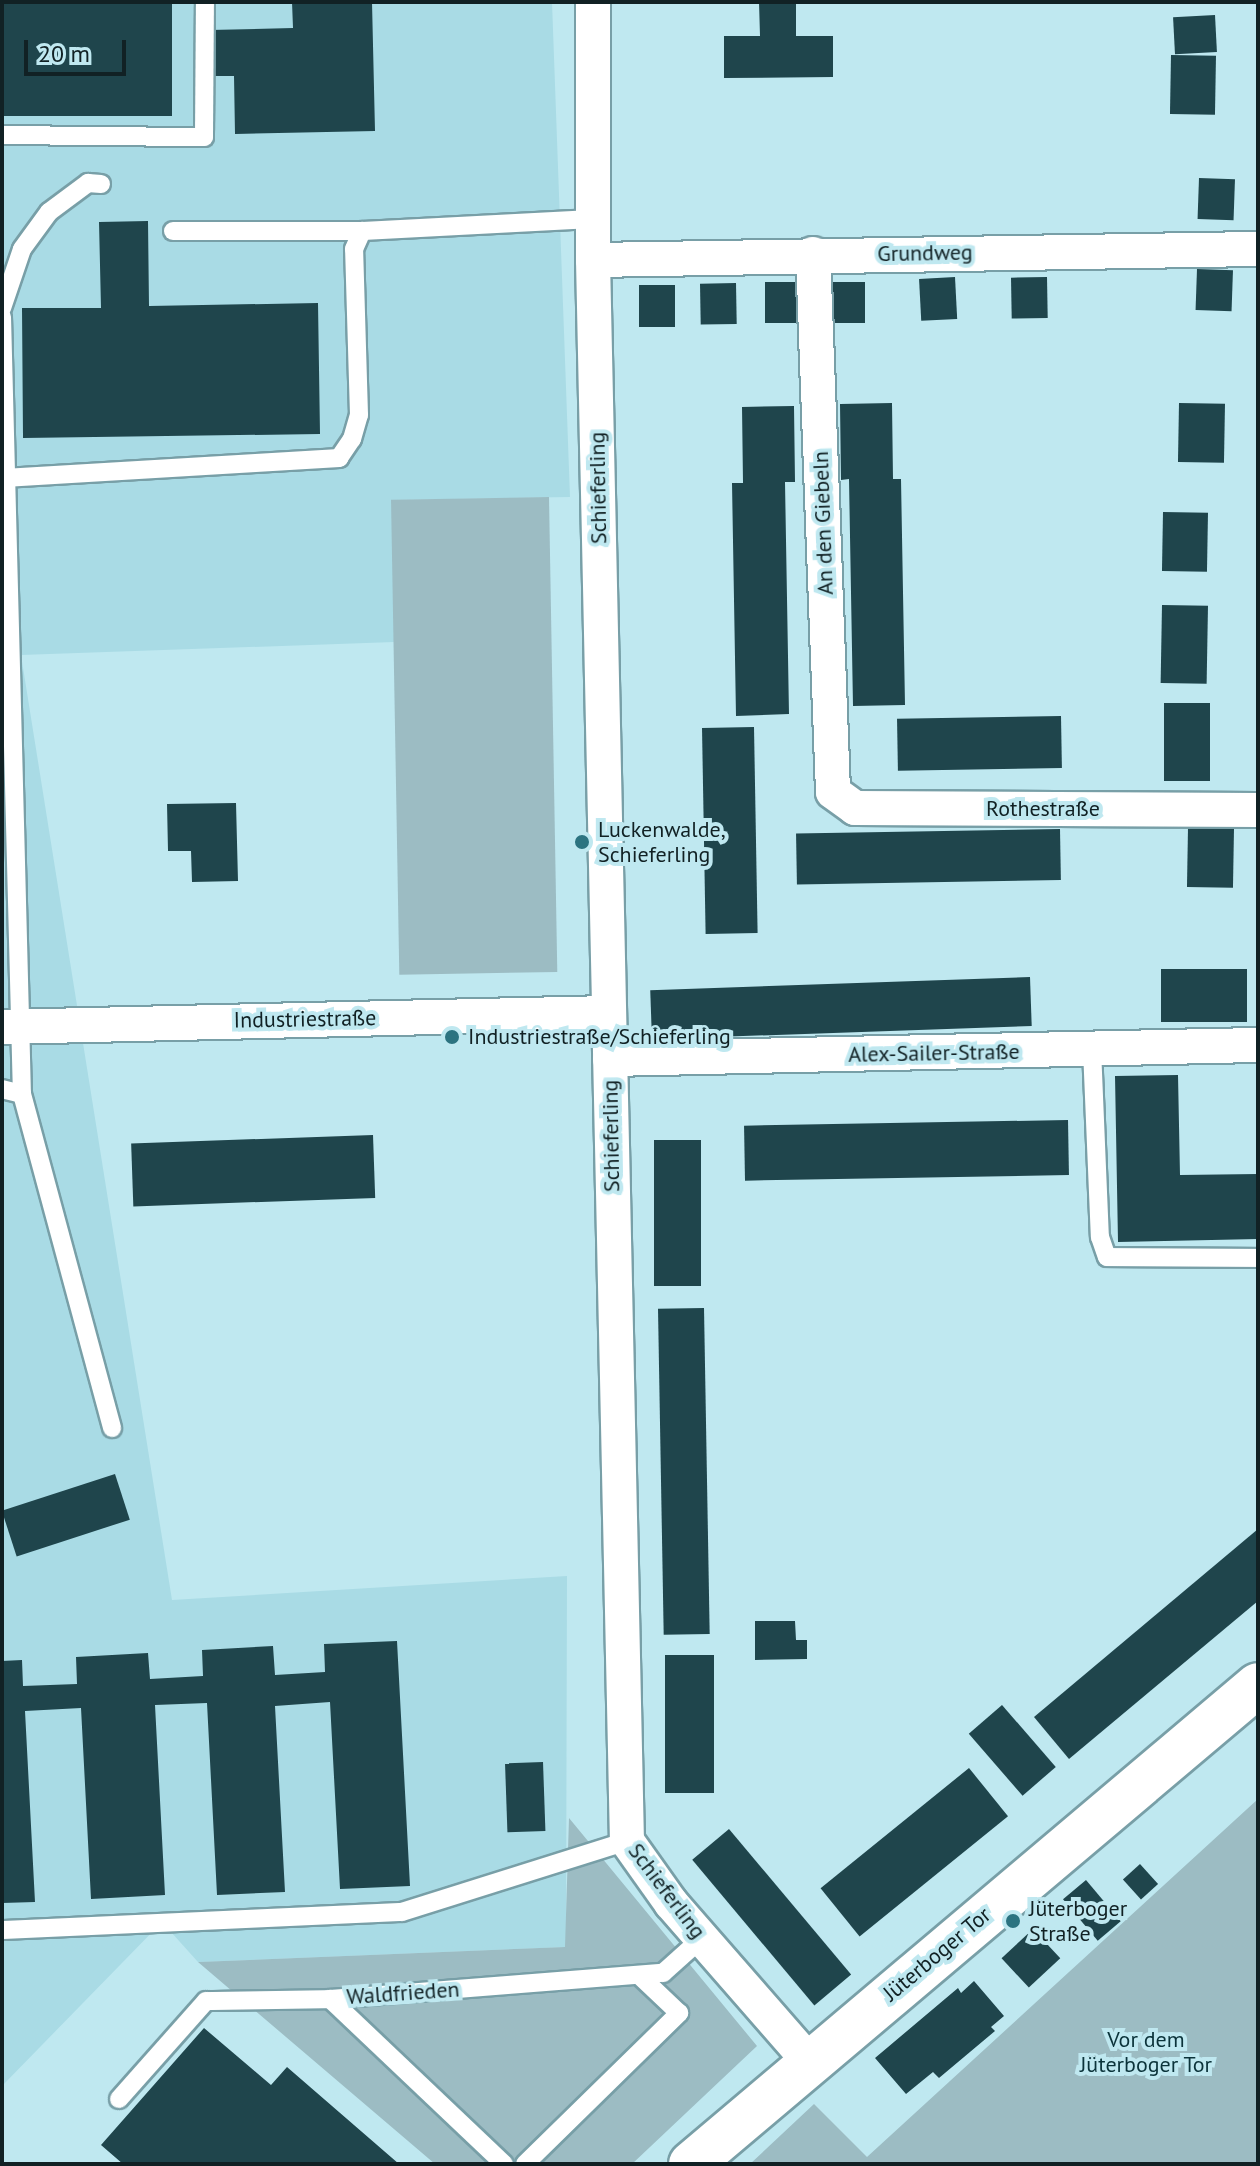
<!DOCTYPE html>
<html>
<head>
<meta charset="utf-8">
<style>
	body { margin:0 }
	#map { position:relative; width:1260px; height:2166px; overflow:hidden; background:#bfe8f0; font-family:"PT Sans",sans-serif }
	div>[style] { position:absolute }
	.built>* { inset:0; background:#a9dbe5 }
	.green>* { inset:0; background:#9cbcc3; transform-origin:0 0 }
	.building>* { inset:0; background:#1f454c; transform-origin:0 0 }
	.roads { filter:drop-shadow(2px 0 #789fa7) drop-shadow(-2px 0 #789fa7) drop-shadow(0 2px #789fa7) drop-shadow(0 -2px #789fa7) }
	.service>* { height:18px; margin:-9px; padding:0 9px; transform-origin:9px; border-radius:9px; background:#fff }
	.minor>* { height:34px; margin:-17px; padding:0 17px; transform-origin:17px; border-radius:17px; background:#fff }
	.secondary>* { height:44px; margin:-22px; padding:0 22px; transform-origin:22px; border-radius:22px; background:#fff }
	.dots>* { width:22px; height:22px; translate:-50% -50%; box-sizing:border-box; border:4px solid #bfe8f0; border-radius:50% }
	span { translate:-50% -50%; white-space:nowrap; text-align:center; line-height:1.15; -webkit-text-stroke:8px #bfe8f0; paint-order:stroke }
	.street-label { font-size:22px; color:#112124 }
	.poi-label { font-size:22px; color:#112124 }
	.left { translate:0 -50%; text-align:left }
	.park-label { font-size:22px; color:#0b333a }
	.frame { position:absolute; inset:0; border:4px solid #112124; pointer-events:none }
	.scale { position:absolute; left:24px; top:40px; width:102px; height:36px; box-sizing:border-box; border:4px solid #112124; border-top:0; padding-left:10px; font-size:24px; line-height:28px; white-space:nowrap; color:#112124; -webkit-text-stroke:6px #bfe8f0; paint-order:stroke }
</style>
</head>
<body>
<div id="map">
	<div class="built">
		<i style="clip-path:polygon(2px 2px,552px 2px,570px 497px,392px 500px,398px 506px,394px 642px,21px 655px,172px 1600px,567px 1576px,566px 1947px,198px 1962px,162px 1922px,2px 2086px)"></i>
	</div>
	<div class="green">
		<i style="left:549px;top:497px;width:475px;height:158px;rotate:89deg"></i>
		<i style="clip-path:polygon(1258px 1799px,1258px 2164px,750px 2164px,814px 2104px,867px 2157px)"></i>
		<i style="clip-path:polygon(569px 1818px,757px 2046px,632px 2164px,435px 2164px,198px 1962px,565px 1947px)"></i>
	</div>
	<div class="building">
		<i style="left:2px;top:2px;width:170px;height:114px"></i>
		<i style="clip-path:polygon(292px 2px,372px 2px,375px 131px,235px 134px,234px 76px,211px 76px,210px 30px,293px 28px)"></i>
		<i style="clip-path:polygon(759px 2px,796px 2px,796px 36px,833px 36px,833px 77px,724px 78px,724px 36px,760px 36px)"></i>
		<i style="left:1215px;top:15px;width:37px;height:42px;rotate:87deg"></i>
		<i style="left:1171px;top:55px;width:45px;height:59px;rotate:1deg"></i>
		<i style="left:1199px;top:178px;width:36px;height:41px;rotate:2deg"></i>
		<i style="clip-path:polygon(148px 221px,149px 306px,318px 303px,320px 434px,23px 438px,22px 308px,101px 308px,99px 222px)"></i>
		<i style="left:1197px;top:269px;width:36px;height:41px;rotate:2deg"></i>
		<i style="left:955px;top:277px;width:42px;height:36px;rotate:87deg"></i>
		<i style="left:1047px;top:277px;width:41px;height:36px;rotate:89deg"></i>
		<i style="left:765px;top:282px;width:36px;height:41px"></i>
		<i style="left:829px;top:282px;width:36px;height:41px"></i>
		<i style="left:736px;top:283px;width:41px;height:36px;rotate:89deg"></i>
		<i style="left:639px;top:285px;width:36px;height:42px"></i>
		<i style="clip-path:polygon(892px 403px,893px 479px,901px 479px,905px 705px,853px 706px,849px 479px,841px 480px,840px 404px)"></i>
		<i style="left:1179px;top:403px;width:46px;height:59px;rotate:1deg"></i>
		<i style="clip-path:polygon(794px 406px,795px 482px,785px 482px,789px 714px,736px 716px,732px 483px,743px 483px,742px 407px)"></i>
		<i style="left:1163px;top:512px;width:45px;height:59px;rotate:1deg"></i>
		<i style="left:1162px;top:605px;width:46px;height:78px;rotate:1deg"></i>
		<i style="left:1164px;top:703px;width:46px;height:78px"></i>
		<i style="left:1061px;top:716px;width:52px;height:164px;rotate:89deg"></i>
		<i style="left:754px;top:727px;width:206px;height:52px;rotate:89deg"></i>
		<i style="clip-path:polygon(236px 803px,238px 881px,192px 882px,191px 851px,168px 851px,167px 804px)"></i>
		<i style="left:1188px;top:828px;width:46px;height:59px;rotate:1deg"></i>
		<i style="left:1060px;top:829px;width:51px;height:264px;rotate:89deg"></i>
		<i style="left:1247px;top:969px;width:53px;height:86px;rotate:90deg"></i>
		<i style="left:1030px;top:977px;width:49px;height:380px;rotate:88deg"></i>
		<i style="clip-path:polygon(1178px 1075px,1180px 1175px,1258px 1174px,1258px 1239px,1118px 1242px,1115px 1076px)"></i>
		<i style="left:1068px;top:1120px;width:55px;height:324px;rotate:89deg"></i>
		<i style="left:373px;top:1135px;width:63px;height:242px;rotate:88deg"></i>
		<i style="left:654px;top:1140px;width:47px;height:146px"></i>
		<i style="left:704px;top:1308px;width:326px;height:46px;rotate:89deg"></i>
		<i style="left:115px;top:1474px;width:48px;height:119px;rotate:72deg"></i>
		<i style="clip-path:polygon(1258px 1529px,1258px 1601px,1069px 1759px,1034px 1717px)"></i>
		<i style="clip-path:polygon(755px 1621px,795px 1621px,796px 1640px,807px 1640px,807px 1659px,755px 1660px)"></i>
		<i style="clip-path:polygon(397px 1641px,410px 1886px,340px 1889px,330px 1702px,275px 1706px,285px 1892px,217px 1895px,207px 1703px,155px 1705px,165px 1895px,91px 1899px,81px 1708px,25px 1711px,35px 1902px,2px 1903px,2px 1661px,22px 1660px,23px 1686px,77px 1684px,76px 1657px,148px 1653px,150px 1679px,203px 1676px,202px 1650px,273px 1646px,275px 1675px,325px 1672px,324px 1644px)"></i>
		<i style="left:665px;top:1655px;width:49px;height:138px"></i>
		<i style="left:1002px;top:1705px;width:82px;height:44px;rotate:49deg"></i>
		<i style="left:543px;top:1762px;width:69px;height:38px;rotate:88deg"></i>
		<i style="left:969px;top:1768px;width:62px;height:191px;rotate:51deg"></i>
		<i style="left:729px;top:1829px;width:190px;height:48px;rotate:50deg"></i>
		<i style="left:1140px;top:1864px;width:27px;height:23px;rotate:48deg"></i>
		<i style="left:1086px;top:1880px;width:54px;height:30px;rotate:50deg"></i>
		<i style="left:1033px;top:1929px;width:40px;height:43px;rotate:47deg"></i>
		<i style="clip-path:polygon(974px 1981px,1004px 2016px,991px 2027px,995px 2031px,939px 2078px,933px 2072px,906px 2094px,875px 2058px,958px 1988px,961px 1993px)"></i>
		<i style="clip-path:polygon(204px 2028px,271px 2085px,287px 2067px,399px 2164px,123px 2164px,101px 2145px)"></i>
	</div>
	<div class="roads">
		<div class="service">
			<i style="left:2px;top:135px;width:202px;rotate:0.6deg"></i>
			<i style="left:204px;top:137px;width:135px;rotate:-89.6deg"></i>
			<i style="left:173px;top:231px;width:189px"></i>
			<i style="left:2px;top:308px;width:62px;rotate:-71.3deg"></i>
			<i style="left:22px;top:249px;width:46px;rotate:-53.9deg"></i>
			<i style="left:49px;top:212px;width:49px;rotate:-36.6deg"></i>
			<i style="left:88px;top:183px;width:13px;rotate:4deg"></i>
			<i style="left:2px;top:317px;width:777px;rotate:88.53deg"></i>
			<i style="left:22px;top:1094px;width:21px;rotate:-166deg"></i>
			<i style="left:4px;top:478px;width:336px;rotate:-3.4deg"></i>
			<i style="left:339px;top:458px;width:23px;rotate:-56deg"></i>
			<i style="left:352px;top:439px;width:25px;rotate:-74deg"></i>
			<i style="left:359px;top:415px;width:166px;rotate:-91.7deg"></i>
			<i style="left:354px;top:249px;width:20px;rotate:-66deg"></i>
			<i style="left:362px;top:231px;width:231px;rotate:-3deg"></i>
			<i style="left:1092px;top:1049px;width:188px;rotate:87.6deg"></i>
			<i style="left:1100px;top:1237px;width:21px;rotate:71deg"></i>
			<i style="left:1107px;top:1257px;width:151px;rotate:0.4deg"></i>
			<i style="left:22px;top:1094px;width:346px;rotate:74.9deg"></i>
			<i style="left:2px;top:1930px;width:400px;rotate:-2.6deg"></i>
			<i style="left:402px;top:1912px;width:236px;rotate:-17.5deg"></i>
			<i style="left:119px;top:2099px;width:131px;rotate:-48.4deg"></i>
			<i style="left:206px;top:2001px;width:124px;rotate:-0.9deg"></i>
			<i style="left:504px;top:2164px;width:240px;rotate:-136.5deg"></i>
			<i style="left:330px;top:1999px;width:334px;rotate:-4.5deg"></i>
			<i style="left:663px;top:1973px;width:52px;rotate:-41.9deg"></i>
			<i style="left:525px;top:2164px;width:216px;rotate:-44.4deg"></i>
			<i style="left:679px;top:2013px;width:55px;rotate:-136.5deg"></i>
		</div>
		<div class="minor">
			<i style="left:593px;top:2px;width:258px;rotate:90deg"></i>
			<i style="left:593px;top:260px;width:1581px;rotate:88.77deg"></i>
			<i style="left:627px;top:1841px;width:76px;rotate:54.6deg"></i>
			<i style="left:671px;top:1903px;width:210px;rotate:48.9deg"></i>
			<i style="left:813px;top:254px;width:538px;rotate:87.87deg"></i>
			<i style="left:833px;top:792px;width:27px;rotate:36deg"></i>
			<i style="left:855px;top:808px;width:403px;rotate:0.3deg"></i>
			<i style="left:593px;top:260px;width:665px;rotate:-0.95deg"></i>
			<i style="left:2px;top:1027px;width:607px;rotate:-1.32deg"></i>
			<i style="left:610px;top:1059px;width:648px;rotate:-1.24deg"></i>
		</div>
		<div class="secondary">
			<i style="left:691px;top:2164px;width:742px;rotate:-40.19deg"></i>
		</div>
	</div>
	<div class="dots">
		<i style="left:582px;top:842px;background:#2c7380"></i>
		<i style="left:452px;top:1037px;background:#2c7380"></i>
		<i style="left:1013px;top:1921px;background:#2c7380"></i>
	</div>
	<div class="street-label">
		<span style="left:925px;top:253px;rotate:-1deg">Grundweg</span>
		<span style="left:598px;top:488px;rotate:-91deg">Schieferling</span>
		<span style="left:823px;top:523px;rotate:-92deg">An den Giebeln</span>
		<span style="left:1043px;top:809px">Rothestraße</span>
		<span style="left:305px;top:1019px;rotate:-1deg">Industriestraße</span>
		<span style="left:934px;top:1053px;rotate:-1deg">Alex-Sailer-Straße</span>
		<span style="left:611px;top:1136px;rotate:-91deg">Schieferling</span>
		<span style="left:667px;top:1891px;rotate:53deg">Schieferling</span>
		<span style="left:937px;top:1954px;rotate:-40deg">Jüterboger Tor</span>
		<span style="left:403px;top:1993px;rotate:-4deg">Waldfrieden</span>
	</div>
	<div class="poi-label">
		<span class="left" style="left:598px;top:842px">Luckenwalde,<br>Schieferling</span>
		<span class="left" style="left:468px;top:1037px">Industriestraße/Schieferling</span>
		<span class="left" style="left:1029px;top:1921px">Jüterboger<br>Straße</span>
	</div>
	<div class="park-label">
		<span style="left:1146px;top:2052px">Vor dem<br>Jüterboger Tor</span>
	</div>
	<div class="frame"></div>
	<div class="scale">20 m</div>
</div>
</body>
</html>
